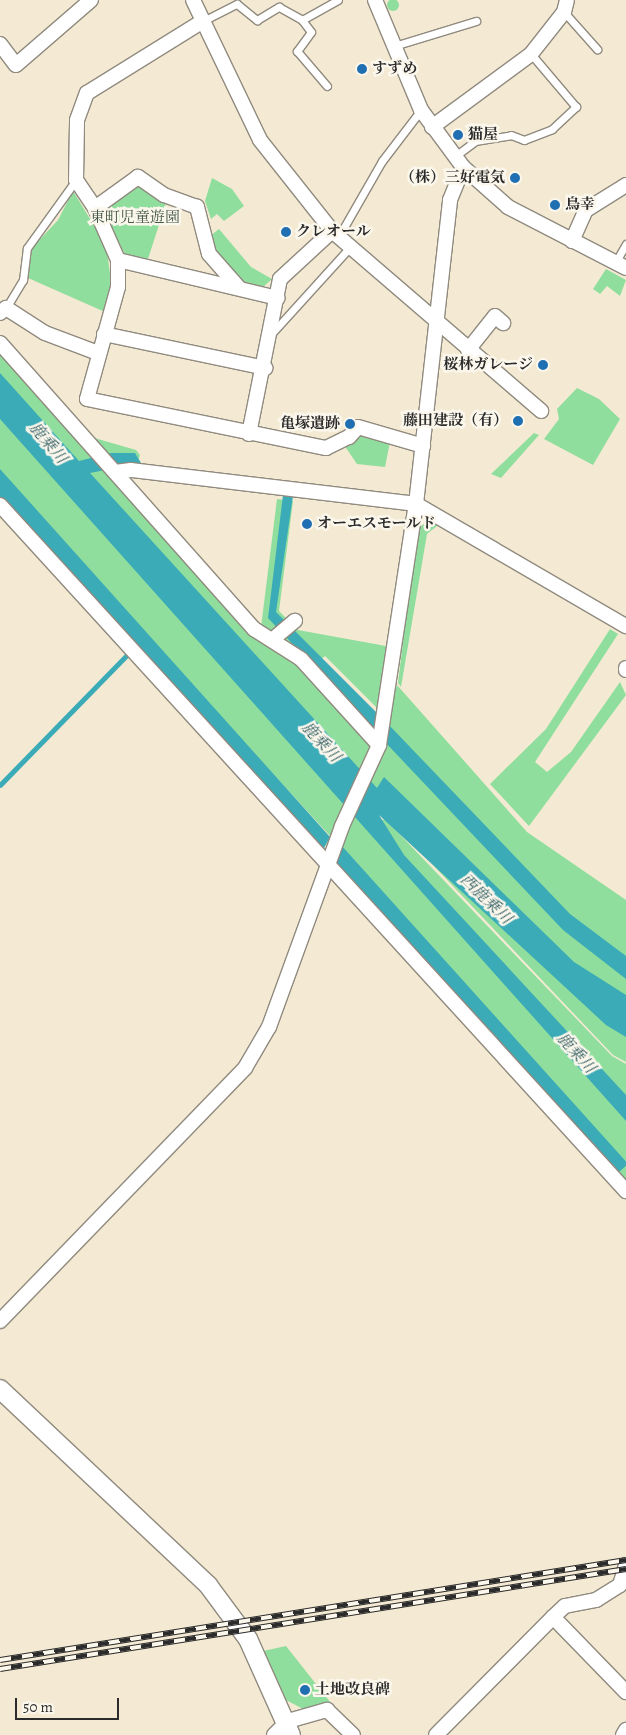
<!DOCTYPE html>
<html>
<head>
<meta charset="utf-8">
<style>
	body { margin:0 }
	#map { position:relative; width:626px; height:1735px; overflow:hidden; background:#f4ead3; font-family:Alegreya,"Noto Serif JP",serif }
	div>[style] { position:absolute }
	.green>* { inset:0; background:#8fde9d }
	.round { border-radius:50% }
	.water>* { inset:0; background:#3babb7; transform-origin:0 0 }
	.stream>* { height:4.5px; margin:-2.25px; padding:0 2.25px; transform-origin:2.25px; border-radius:2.25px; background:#3babb7 }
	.roads { filter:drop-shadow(1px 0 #908a7f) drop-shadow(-1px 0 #908a7f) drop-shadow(0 1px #908a7f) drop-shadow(0 -1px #908a7f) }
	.service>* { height:7px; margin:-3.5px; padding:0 3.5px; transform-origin:3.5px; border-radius:3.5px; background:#fff }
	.minor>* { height:14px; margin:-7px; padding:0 7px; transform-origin:7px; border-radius:7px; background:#fff }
	.tertiary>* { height:18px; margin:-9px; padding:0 9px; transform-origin:9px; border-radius:9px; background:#fff }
	.rail>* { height:5.5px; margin-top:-2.75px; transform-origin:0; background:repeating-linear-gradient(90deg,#fbf7ec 0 11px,#2b2b2b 0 22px); box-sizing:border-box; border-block:1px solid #2b2b2b }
	.dots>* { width:14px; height:14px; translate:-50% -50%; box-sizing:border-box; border:2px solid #fbf7ec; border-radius:50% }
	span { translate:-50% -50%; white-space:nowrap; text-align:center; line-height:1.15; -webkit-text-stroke:5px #fbf7ec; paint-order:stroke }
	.poi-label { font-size:15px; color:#2b2b2b; font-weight:700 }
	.left { translate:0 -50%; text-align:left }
	.right { translate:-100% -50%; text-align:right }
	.park-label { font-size:15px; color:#445848 }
	.water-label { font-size:16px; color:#315e63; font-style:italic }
	.scale { position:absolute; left:15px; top:1698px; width:104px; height:22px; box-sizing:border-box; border:2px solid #2b2b2b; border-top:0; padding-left:6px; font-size:15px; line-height:18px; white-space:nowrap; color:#2b2b2b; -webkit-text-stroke:4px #fbf7ec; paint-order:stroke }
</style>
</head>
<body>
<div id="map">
	<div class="green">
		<i class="round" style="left:387px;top:-1px;width:12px;height:12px"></i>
		<i style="clip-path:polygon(212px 178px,232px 189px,244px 206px,224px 221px,217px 214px,211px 219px,205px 201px)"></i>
		<i style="clip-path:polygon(137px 185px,166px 203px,148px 259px,126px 256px,103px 212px)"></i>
		<i style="clip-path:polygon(73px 191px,106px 245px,112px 288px,105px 312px,28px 278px,32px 248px,58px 220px)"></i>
		<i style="clip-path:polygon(219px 229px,251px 267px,272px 279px,263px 287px,239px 281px,214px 253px,210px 236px)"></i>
		<i style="clip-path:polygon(606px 269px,626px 280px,620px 296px,607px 286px,600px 294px,593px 289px)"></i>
		<i style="clip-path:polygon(0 350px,254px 634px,293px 658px,372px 746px,331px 837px,0 477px)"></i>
		<i style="clip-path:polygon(577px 388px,599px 399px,620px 419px,593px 465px,544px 439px,559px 419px,557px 409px)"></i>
		<i style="clip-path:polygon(534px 433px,539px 435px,501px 478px,491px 474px)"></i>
		<i style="clip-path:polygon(359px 434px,390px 442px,385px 467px,357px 464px,344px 445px)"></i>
		<i style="clip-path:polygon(91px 437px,136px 450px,140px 455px,137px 465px,112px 464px)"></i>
		<i style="clip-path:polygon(277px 499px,293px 501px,279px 611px,298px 630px,386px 646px,377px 708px,325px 656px,313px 666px,261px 627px)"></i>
		<i style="clip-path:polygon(432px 518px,449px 528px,437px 526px,427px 534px,401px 687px,398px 683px,417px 529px)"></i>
		<i style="clip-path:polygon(610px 629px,618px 634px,535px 762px,547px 772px,571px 752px,620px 682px,626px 695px,529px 826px,490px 784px,546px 729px)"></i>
		<i style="clip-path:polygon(397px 685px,527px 832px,626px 900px,626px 1062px,613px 1055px,415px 846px,370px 782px)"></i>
		<i style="clip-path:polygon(352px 817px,386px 820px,612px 1056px,626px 1064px,626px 1189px,333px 865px)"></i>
		<i style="clip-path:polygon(286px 1646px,331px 1703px,303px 1709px,286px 1700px,263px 1651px)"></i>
	</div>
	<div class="water">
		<i style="clip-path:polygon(0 373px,79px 461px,111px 453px,135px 453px,141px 463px,90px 473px,377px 788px,384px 777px,574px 962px,626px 995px,626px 1037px,606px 1025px,379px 815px,404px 855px,626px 1095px,626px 1121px,0 419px)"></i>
		<i style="clip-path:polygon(0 469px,330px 837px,323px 850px,0 503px)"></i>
		<i style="clip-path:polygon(283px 495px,293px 496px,276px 612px,380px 716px,376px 732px,268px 618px)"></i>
		<i style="clip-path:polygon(388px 724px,570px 914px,626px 956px,626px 979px,563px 930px,384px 741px)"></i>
		<i style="left:341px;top:845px;width:429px;height:17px;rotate:48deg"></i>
	</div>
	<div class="stream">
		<i style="left:0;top:785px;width:186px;rotate:-45.7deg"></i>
	</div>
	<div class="roads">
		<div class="service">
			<i style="left:564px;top:12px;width:50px;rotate:48.3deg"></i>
			<i style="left:302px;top:20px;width:15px;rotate:53deg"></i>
			<i style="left:311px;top:32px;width:24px;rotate:126deg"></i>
			<i style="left:297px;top:51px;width:46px;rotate:49.4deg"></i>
			<i style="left:203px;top:21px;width:38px;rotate:-27deg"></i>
			<i style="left:237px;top:4px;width:26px;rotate:39deg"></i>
			<i style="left:257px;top:20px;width:26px;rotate:-31deg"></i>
			<i style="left:279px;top:7px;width:26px;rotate:29deg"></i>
			<i style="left:302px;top:20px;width:41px;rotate:-29.1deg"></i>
			<i style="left:394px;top:46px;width:86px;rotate:-17deg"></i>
			<i style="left:454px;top:157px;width:26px;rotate:-37deg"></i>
			<i style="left:475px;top:141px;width:36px;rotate:-9deg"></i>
			<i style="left:511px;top:135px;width:14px;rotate:21deg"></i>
			<i style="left:524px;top:140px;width:30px;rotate:-21deg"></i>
			<i style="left:552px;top:129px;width:33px;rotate:-43deg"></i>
			<i style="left:576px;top:107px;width:70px;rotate:-130.3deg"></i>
			<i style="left:339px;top:236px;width:86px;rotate:-60.2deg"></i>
			<i style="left:382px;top:161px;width:64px;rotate:-52.6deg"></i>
			<i style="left:615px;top:263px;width:22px;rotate:-60deg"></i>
			<i style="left:6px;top:308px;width:33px;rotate:-59deg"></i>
			<i style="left:23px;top:280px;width:32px;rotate:-83deg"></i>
			<i style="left:27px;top:248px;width:84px;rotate:-54.2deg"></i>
			<i style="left:273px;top:332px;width:115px;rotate:-47.8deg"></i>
		</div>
		<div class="minor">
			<i style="left:193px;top:0;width:155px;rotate:64.4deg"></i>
			<i style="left:260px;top:140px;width:116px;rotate:51.6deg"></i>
			<i style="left:332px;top:231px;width:276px;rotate:40.7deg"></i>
			<i style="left:375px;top:0;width:119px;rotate:67.3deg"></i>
			<i style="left:421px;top:110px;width:71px;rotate:53.6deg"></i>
			<i style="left:463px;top:167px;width:60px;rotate:41.6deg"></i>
			<i style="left:508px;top:207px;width:133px;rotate:27.3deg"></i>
			<i style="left:0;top:44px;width:26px;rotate:53deg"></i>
			<i style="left:16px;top:65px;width:99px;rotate:-40.9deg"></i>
			<i style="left:432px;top:127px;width:123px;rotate:-36.4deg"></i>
			<i style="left:531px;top:54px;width:53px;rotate:-51.8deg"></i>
			<i style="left:564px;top:12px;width:12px;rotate:-76deg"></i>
			<i style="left:95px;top:208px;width:34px;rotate:-124deg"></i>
			<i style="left:76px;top:180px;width:60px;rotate:-89deg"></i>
			<i style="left:77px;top:120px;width:29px;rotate:-70deg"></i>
			<i style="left:87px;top:93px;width:137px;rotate:-31.8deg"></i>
			<i style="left:572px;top:241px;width:34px;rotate:-66deg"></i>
			<i style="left:586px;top:210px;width:47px;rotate:-32deg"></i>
			<i style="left:118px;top:260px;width:164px;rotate:13.4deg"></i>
			<i style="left:239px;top:288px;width:45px;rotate:-131.4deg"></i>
			<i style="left:209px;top:254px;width:49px;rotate:-104.3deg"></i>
			<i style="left:197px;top:207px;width:35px;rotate:-160deg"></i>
			<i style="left:164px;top:195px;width:32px;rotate:-145deg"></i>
			<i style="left:138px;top:177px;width:53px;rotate:144.2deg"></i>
			<i style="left:95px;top:208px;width:57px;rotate:66.1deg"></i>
			<i style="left:118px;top:260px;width:27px;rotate:90deg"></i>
			<i style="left:118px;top:287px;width:116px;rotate:105.5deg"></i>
			<i style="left:87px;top:399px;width:244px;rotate:11.6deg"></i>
			<i style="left:326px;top:448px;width:25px;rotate:-26deg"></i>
			<i style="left:349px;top:437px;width:13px;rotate:-48deg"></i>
			<i style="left:358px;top:427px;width:68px;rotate:16.3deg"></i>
			<i style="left:0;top:313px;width:8px;rotate:-40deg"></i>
			<i style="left:6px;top:308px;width:46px;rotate:32.7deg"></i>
			<i style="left:45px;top:333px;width:57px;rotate:20.7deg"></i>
			<i style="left:104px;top:334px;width:165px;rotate:11.9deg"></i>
			<i style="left:0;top:343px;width:383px;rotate:48.4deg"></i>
			<i style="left:254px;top:629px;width:56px;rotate:32.6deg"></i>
			<i style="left:301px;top:659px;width:116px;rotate:47.8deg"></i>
			<i style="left:468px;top:350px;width:43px;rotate:-51.5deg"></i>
			<i style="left:495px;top:316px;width:11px;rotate:41deg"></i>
			<i style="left:249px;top:434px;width:158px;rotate:-78.7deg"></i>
			<i style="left:280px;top:279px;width:71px;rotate:-42.7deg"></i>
			<i style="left:115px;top:472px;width:16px;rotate:-7deg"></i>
			<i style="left:131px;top:470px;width:287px;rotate:6.8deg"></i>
			<i style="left:416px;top:504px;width:243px;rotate:30.2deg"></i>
			<i style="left:0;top:505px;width:929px;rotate:47.62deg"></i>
			<i style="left:272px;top:640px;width:30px;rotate:-40deg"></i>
			<i style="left:626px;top:668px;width:2px;rotate:90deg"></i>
			<i style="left:0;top:1321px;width:352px;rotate:-45.9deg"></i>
			<i style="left:245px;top:1068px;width:48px;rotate:-59.7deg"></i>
			<i style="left:269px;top:1027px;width:214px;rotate:-70deg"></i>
			<i style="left:342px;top:826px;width:89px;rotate:-65.4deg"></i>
			<i style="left:379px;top:745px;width:244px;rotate:-81.3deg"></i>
			<i style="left:416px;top:504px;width:306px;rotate:-83.6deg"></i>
			<i style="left:450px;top:200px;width:35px;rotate:-68deg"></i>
			<i style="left:553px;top:1617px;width:16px;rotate:-43deg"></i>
			<i style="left:565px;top:1606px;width:32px;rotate:-11deg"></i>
			<i style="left:596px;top:1600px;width:28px;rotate:-32deg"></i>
			<i style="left:620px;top:1585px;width:21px;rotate:-73deg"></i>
			<i style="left:274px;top:1735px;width:20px;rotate:-45deg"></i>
			<i style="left:288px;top:1721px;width:41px;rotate:-15.8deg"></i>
			<i style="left:327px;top:1710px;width:36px;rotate:44deg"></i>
			<i style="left:436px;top:1735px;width:166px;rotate:-45.2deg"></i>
			<i style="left:553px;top:1617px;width:105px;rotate:45.8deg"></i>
			<i style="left:623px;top:1735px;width:6px;rotate:-59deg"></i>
		</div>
		<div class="tertiary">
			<i style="left:0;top:1389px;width:286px;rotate:43.3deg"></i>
			<i style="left:208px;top:1585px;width:67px;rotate:53.5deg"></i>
			<i style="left:248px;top:1639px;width:105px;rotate:65.9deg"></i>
		</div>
	</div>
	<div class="rail">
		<i style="left:0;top:1660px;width:634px;rotate:-9.08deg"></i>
		<i style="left:0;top:1669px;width:634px;rotate:-9.08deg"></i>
	</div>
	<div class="dots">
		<i style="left:362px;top:69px;background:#1f6fb2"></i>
		<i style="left:458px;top:135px;background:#1f6fb2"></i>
		<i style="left:515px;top:178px;background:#1f6fb2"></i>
		<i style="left:555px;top:205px;background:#1f6fb2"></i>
		<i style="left:286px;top:232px;background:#1f6fb2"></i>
		<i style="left:543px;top:365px;background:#1f6fb2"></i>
		<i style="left:518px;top:421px;background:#1f6fb2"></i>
		<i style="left:350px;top:424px;background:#1f6fb2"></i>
		<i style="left:307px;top:524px;background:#1f6fb2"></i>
		<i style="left:305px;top:1690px;background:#1f6fb2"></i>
	</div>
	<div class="poi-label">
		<span class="left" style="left:372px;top:69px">すずめ</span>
		<span class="left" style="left:468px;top:135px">猫屋</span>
		<span class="right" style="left:505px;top:178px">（株）三好電気</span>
		<span class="left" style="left:565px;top:205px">鳥幸</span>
		<span class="left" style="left:296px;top:232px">クレオール</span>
		<span class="right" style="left:533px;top:365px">桜林ガレージ</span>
		<span class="right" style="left:508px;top:421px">藤田建設（有）</span>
		<span class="right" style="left:340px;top:424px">亀塚遺跡</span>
		<span class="left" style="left:317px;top:524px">オーエスモールド</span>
		<span class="left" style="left:315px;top:1690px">土地改良碑</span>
	</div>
	<div class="park-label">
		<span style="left:135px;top:218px">東町児童遊園</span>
	</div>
	<div class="water-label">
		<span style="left:48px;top:443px;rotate:50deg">鹿乗川</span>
		<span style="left:321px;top:742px;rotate:47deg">鹿乗川</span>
		<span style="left:486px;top:899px;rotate:44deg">西鹿乗川</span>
		<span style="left:576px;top:1053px;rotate:48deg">鹿乗川</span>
	</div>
	<div class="scale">50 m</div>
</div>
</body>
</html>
